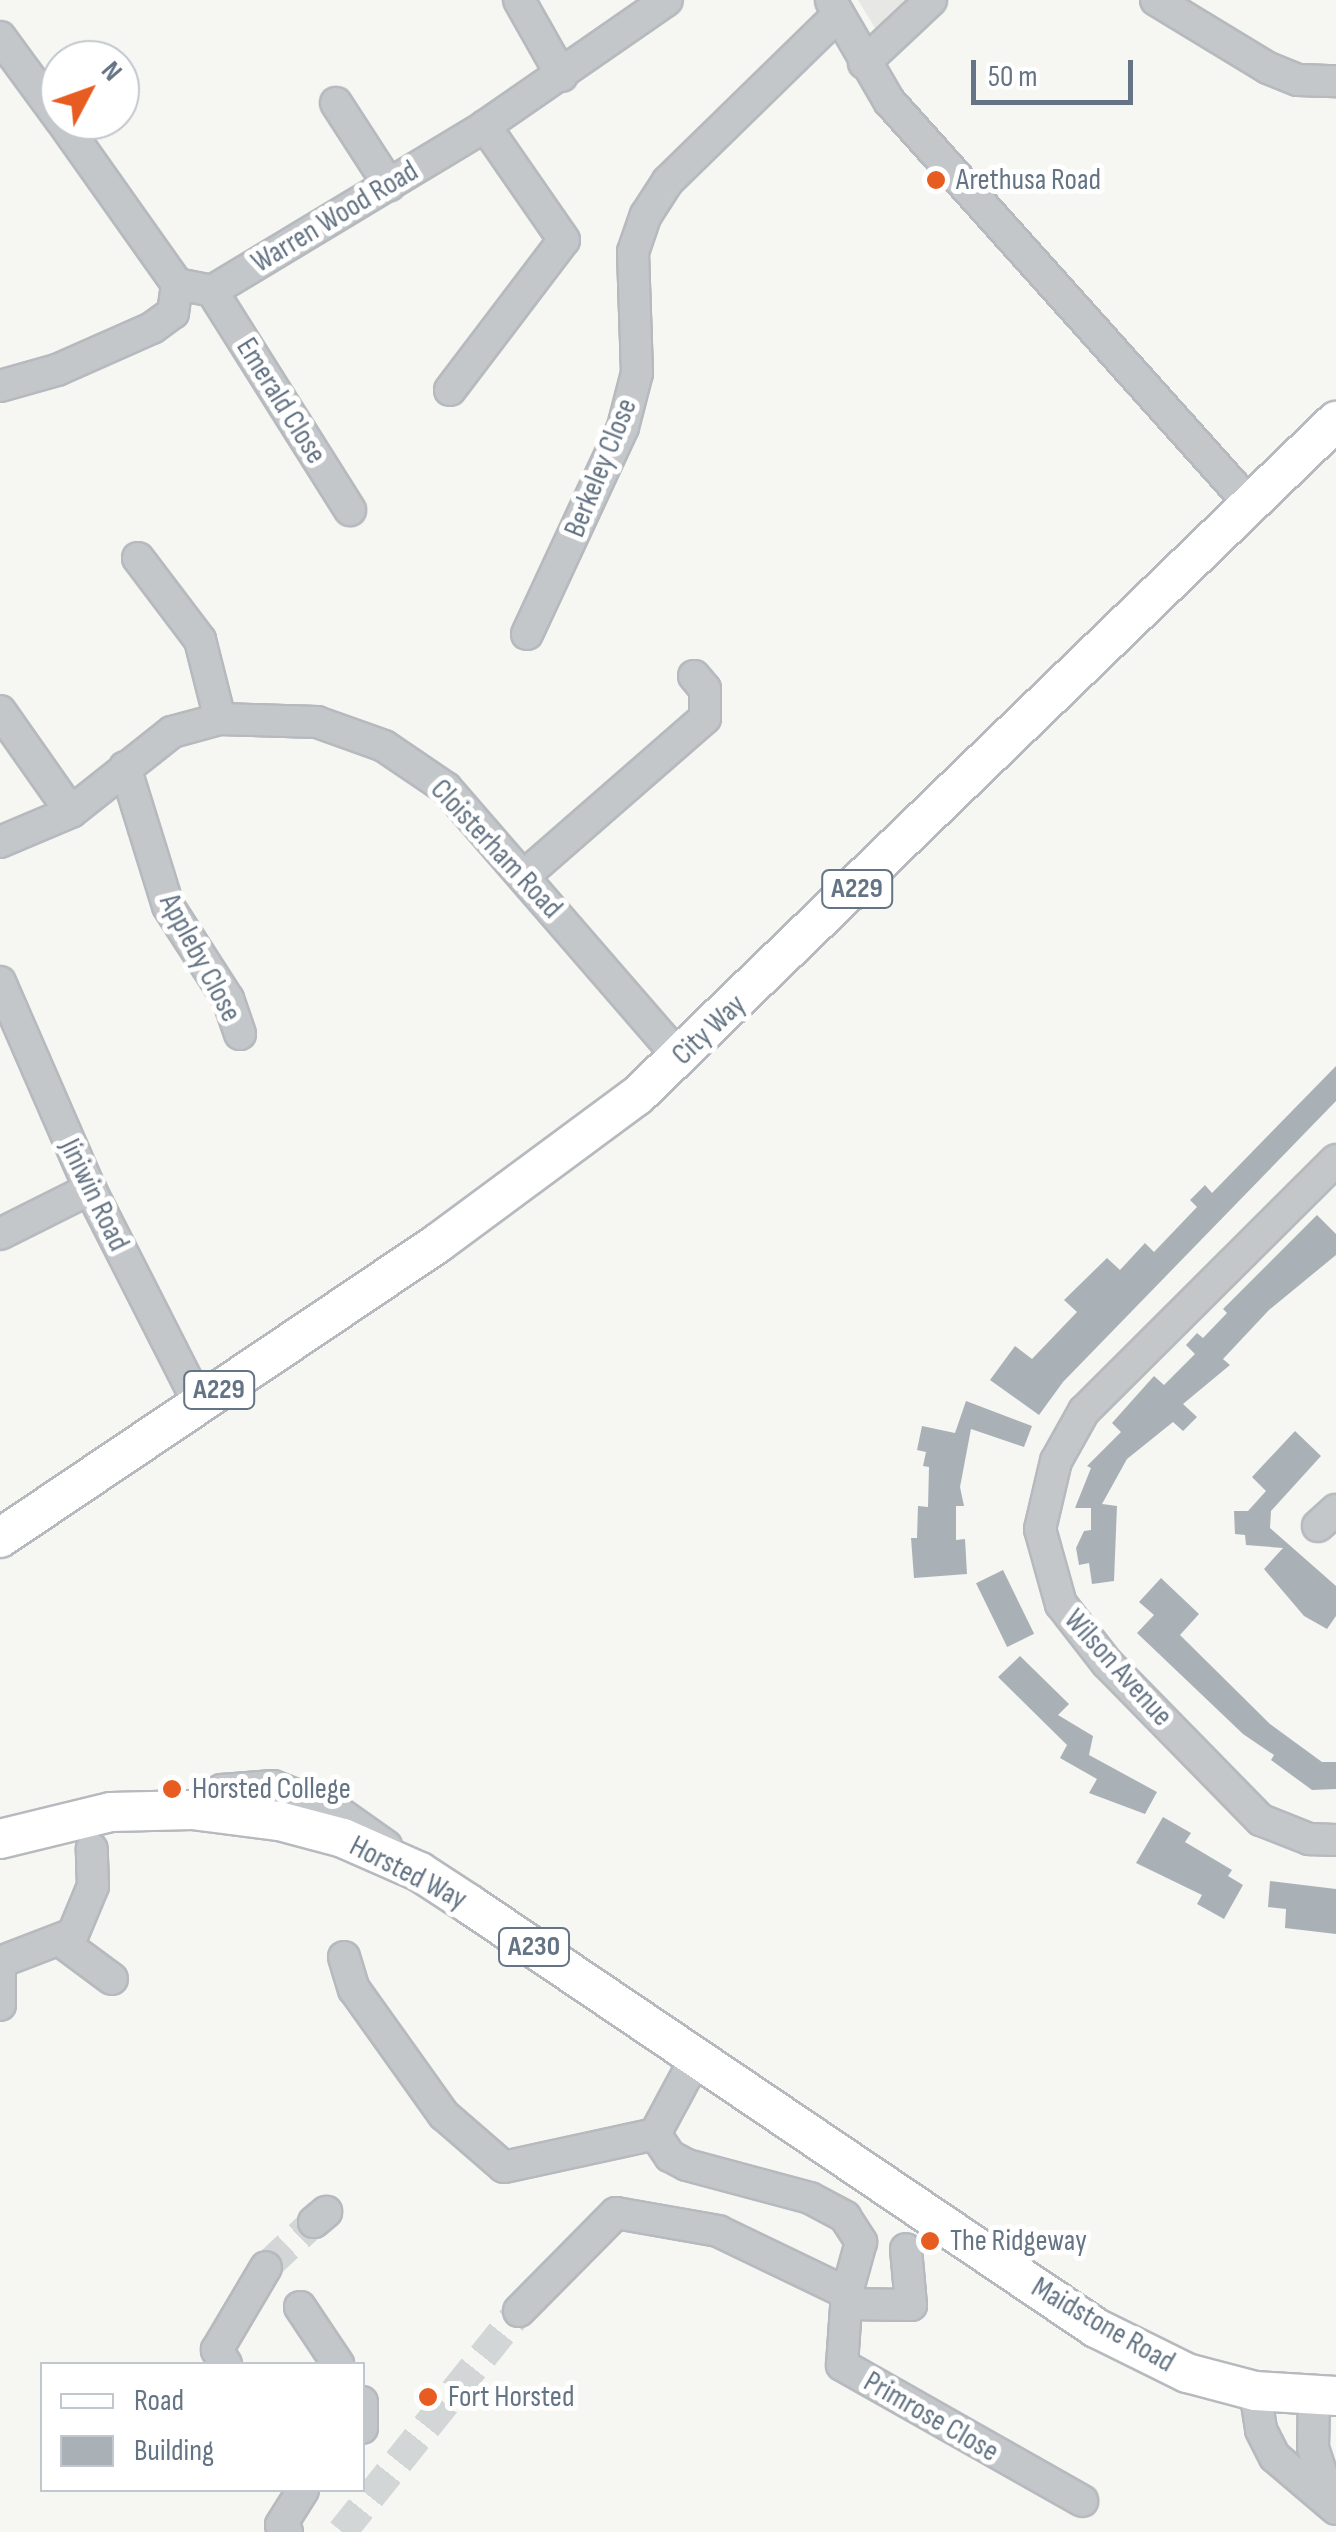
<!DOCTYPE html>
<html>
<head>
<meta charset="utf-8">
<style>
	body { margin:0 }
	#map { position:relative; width:1336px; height:2532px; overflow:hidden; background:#f6f6f2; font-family:"Sofia Sans Condensed",sans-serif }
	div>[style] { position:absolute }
	.built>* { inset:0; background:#e7e8e6 }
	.building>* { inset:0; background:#a9b1b7; transform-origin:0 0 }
	.minor-tunnel>* { height:30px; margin-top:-15px; transform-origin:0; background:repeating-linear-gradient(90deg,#d2d6d6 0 30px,transparent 0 45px) }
	.roads { filter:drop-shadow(2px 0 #b6babe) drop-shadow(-2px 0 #b6babe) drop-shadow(0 2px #b6babe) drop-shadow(0 -2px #b6babe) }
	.minor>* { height:30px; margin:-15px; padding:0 15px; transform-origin:15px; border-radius:15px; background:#c3c7ca }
	.major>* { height:38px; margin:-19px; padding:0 19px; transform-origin:19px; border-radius:19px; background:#fff }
	.dots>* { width:28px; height:28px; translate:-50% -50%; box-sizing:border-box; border:5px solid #fff; border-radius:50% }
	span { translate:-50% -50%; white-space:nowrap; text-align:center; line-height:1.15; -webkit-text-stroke:10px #fff; paint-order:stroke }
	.shield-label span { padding:2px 8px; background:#fff; border:2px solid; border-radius:8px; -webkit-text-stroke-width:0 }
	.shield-label { font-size:28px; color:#647484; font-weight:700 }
	.poi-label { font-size:30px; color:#647484 }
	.left { translate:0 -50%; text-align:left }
	.street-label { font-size:30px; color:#647484 }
	.legend { position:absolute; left:40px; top:2362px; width:325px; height:130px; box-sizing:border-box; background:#fff; border:2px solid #c1c7ce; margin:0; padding:12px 18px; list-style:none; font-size:30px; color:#647484 }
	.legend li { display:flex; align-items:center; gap:20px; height:50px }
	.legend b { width:50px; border:2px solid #c1c7ce }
	.north { position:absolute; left:40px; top:40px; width:100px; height:100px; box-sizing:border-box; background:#fff; border:2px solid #c1c7ce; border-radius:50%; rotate:49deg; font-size:28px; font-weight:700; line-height:40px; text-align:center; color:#647484 }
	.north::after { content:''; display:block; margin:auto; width:35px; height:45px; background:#e75d21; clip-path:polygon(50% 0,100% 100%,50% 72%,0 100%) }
	.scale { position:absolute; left:971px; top:60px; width:162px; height:45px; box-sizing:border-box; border:5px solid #647484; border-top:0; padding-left:12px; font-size:30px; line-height:35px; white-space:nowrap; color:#647484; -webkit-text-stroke:8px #fff; paint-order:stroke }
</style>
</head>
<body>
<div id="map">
	<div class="built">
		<i style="clip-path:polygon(858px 0,929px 0,884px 43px)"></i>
	</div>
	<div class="building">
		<i style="clip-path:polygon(1336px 1066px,1336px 1101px,1063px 1382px,1039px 1415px,990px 1380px,1015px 1346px,1032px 1359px,1077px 1312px,1064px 1300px,1107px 1258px,1120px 1270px,1145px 1243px,1154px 1252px,1197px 1207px,1190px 1200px,1205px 1185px,1212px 1193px)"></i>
		<i style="clip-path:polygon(1317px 1215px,1336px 1234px,1336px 1255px,1269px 1310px,1223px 1359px,1230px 1365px,1183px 1404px,1197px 1417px,1183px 1431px,1173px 1422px,1127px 1459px,1102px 1504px,1117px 1506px,1114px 1581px,1092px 1584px,1089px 1563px,1079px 1565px,1076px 1548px,1084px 1531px,1091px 1530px,1091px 1508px,1075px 1508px,1091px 1468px,1087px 1466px,1121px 1432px,1112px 1423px,1154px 1376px,1164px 1385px,1195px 1354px,1186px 1345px,1197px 1333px,1203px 1338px,1227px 1313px,1223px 1309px)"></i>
		<i style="clip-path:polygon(966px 1401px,1032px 1426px,1024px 1447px,971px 1429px,960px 1487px,964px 1506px,956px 1506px,956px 1540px,965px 1539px,967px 1574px,914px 1578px,911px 1538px,917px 1538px,918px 1506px,928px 1507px,929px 1467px,923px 1466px,926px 1452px,917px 1450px,922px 1426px,955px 1433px)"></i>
		<i style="clip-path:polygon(1295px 1431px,1321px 1456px,1271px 1511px,1270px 1528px,1336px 1586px,1336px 1616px,1327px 1629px,1304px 1616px,1264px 1569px,1283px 1548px,1246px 1545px,1245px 1535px,1235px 1534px,1234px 1511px,1248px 1511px,1266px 1491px,1252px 1477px)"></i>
		<i style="left:1003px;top:1570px;width:71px;height:30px;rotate:64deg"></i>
		<i style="clip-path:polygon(1161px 1578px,1199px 1614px,1180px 1635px,1270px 1724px,1322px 1762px,1336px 1762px,1336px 1789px,1312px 1790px,1271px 1760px,1274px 1755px,1243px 1734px,1137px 1633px,1154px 1615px,1139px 1602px)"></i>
		<i style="clip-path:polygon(1020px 1656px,1069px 1704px,1058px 1715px,1093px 1736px,1089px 1755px,1157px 1792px,1145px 1814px,1089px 1793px,1097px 1779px,1060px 1758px,1067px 1745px,998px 1677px)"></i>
		<i style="clip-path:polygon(1163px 1817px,1191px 1833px,1185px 1842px,1232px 1870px,1228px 1876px,1243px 1885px,1224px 1919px,1197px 1904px,1202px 1895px,1136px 1863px)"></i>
		<i style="clip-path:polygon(1270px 1881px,1336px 1889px,1336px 1934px,1285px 1928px,1286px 1909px,1268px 1907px)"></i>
	</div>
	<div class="minor-tunnel">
		<i style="left:266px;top:2267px;width:66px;rotate:-43.2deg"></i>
		<i style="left:342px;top:2532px;width:283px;rotate:-51.3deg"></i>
	</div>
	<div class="roads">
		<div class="minor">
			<i style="left:519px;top:0;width:87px;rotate:60.5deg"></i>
			<i style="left:1156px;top:0;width:131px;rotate:31.3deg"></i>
			<i style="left:1268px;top:68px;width:32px;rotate:22deg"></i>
			<i style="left:1298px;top:80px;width:38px;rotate:2deg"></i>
			<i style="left:831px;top:1px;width:116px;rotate:59.9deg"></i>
			<i style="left:889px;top:101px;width:541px;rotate:48.15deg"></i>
			<i style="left:0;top:37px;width:102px;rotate:53.8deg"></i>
			<i style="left:864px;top:63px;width:92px;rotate:-43.2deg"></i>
			<i style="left:336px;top:103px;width:98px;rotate:57.1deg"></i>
			<i style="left:61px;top:120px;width:201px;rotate:54.7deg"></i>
			<i style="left:177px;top:284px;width:36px;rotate:11deg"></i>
			<i style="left:212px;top:291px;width:319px;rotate:-31.1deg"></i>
			<i style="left:485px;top:126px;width:221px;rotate:-34.7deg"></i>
			<i style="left:212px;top:291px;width:259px;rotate:57.8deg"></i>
			<i style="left:0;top:386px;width:59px;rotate:-15.7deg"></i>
			<i style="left:57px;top:370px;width:104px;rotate:-23.9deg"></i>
			<i style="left:152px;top:328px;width:26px;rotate:-36deg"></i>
			<i style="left:173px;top:313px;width:29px;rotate:-82deg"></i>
			<i style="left:450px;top:390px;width:188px;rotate:-52.8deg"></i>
			<i style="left:564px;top:240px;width:139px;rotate:-124.7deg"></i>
			<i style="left:138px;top:558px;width:103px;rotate:52.9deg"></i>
			<i style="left:200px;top:640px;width:81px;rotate:75.8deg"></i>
			<i style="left:527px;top:634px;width:228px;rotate:-65.1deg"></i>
			<i style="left:623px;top:427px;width:56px;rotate:-75.5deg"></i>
			<i style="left:637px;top:373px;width:121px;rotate:-91.9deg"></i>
			<i style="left:633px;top:252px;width:39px;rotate:-71deg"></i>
			<i style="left:646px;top:215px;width:40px;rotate:-57.1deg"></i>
			<i style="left:668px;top:181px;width:238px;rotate:-44.3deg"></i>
			<i style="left:0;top:711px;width:123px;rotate:54.9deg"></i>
			<i style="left:125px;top:767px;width:145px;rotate:72.8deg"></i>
			<i style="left:168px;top:906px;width:111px;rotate:57.2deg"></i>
			<i style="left:228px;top:999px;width:37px;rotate:71deg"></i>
			<i style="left:0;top:842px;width:77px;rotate:-22.9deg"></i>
			<i style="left:71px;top:812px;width:129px;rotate:-38.4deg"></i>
			<i style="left:172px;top:732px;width:50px;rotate:-15.2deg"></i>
			<i style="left:220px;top:719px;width:97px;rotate:1.8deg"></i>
			<i style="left:317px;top:722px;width:71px;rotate:19.7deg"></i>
			<i style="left:384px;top:746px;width:75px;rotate:34.1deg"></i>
			<i style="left:446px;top:788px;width:357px;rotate:49.1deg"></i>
			<i style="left:524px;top:876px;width:240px;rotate:-41.1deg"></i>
			<i style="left:705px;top:718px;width:29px;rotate:-90deg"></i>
			<i style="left:705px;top:689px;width:17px;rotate:-130deg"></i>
			<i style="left:0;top:982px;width:226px;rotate:66.5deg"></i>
			<i style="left:90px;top:1189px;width:241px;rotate:63.1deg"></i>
			<i style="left:1336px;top:1160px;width:356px;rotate:135.1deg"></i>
			<i style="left:1084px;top:1411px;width:57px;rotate:119.2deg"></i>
			<i style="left:1056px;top:1461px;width:70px;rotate:103.2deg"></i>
			<i style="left:1040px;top:1529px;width:78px;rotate:74.4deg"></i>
			<i style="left:1061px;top:1604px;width:75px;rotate:52.1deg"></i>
			<i style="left:1107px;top:1663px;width:220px;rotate:45.6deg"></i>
			<i style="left:1261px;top:1820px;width:52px;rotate:21.6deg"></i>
			<i style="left:1309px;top:1839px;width:27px;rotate:2deg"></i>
			<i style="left:0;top:1234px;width:101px;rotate:-26.6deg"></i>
			<i style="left:1318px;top:1526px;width:24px;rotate:-42deg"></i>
			<i style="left:192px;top:1810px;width:36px;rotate:-34deg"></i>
			<i style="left:222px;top:1790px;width:51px;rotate:-4.5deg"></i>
			<i style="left:273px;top:1786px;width:70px;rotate:21.8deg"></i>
			<i style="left:338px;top:1812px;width:59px;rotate:35.3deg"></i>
			<i style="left:62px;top:1942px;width:62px;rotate:36.5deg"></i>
			<i style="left:344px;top:1957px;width:34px;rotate:73deg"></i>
			<i style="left:354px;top:1989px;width:155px;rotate:54.5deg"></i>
			<i style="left:444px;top:2115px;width:79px;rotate:40.9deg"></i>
			<i style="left:504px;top:2167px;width:155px;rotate:-12.3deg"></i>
			<i style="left:655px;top:2134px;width:89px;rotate:-61.7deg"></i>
			<i style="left:0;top:1962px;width:78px;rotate:-21deg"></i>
			<i style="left:73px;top:1934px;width:52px;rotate:-67.4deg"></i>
			<i style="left:93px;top:1886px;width:37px;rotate:-92deg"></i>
			<i style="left:0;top:1973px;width:32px;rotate:90deg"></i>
			<i style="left:655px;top:2134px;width:27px;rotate:56deg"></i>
			<i style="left:670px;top:2156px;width:19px;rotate:28deg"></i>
			<i style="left:687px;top:2165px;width:127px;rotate:15deg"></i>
			<i style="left:810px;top:2198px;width:40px;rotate:28deg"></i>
			<i style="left:845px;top:2217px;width:30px;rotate:57deg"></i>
			<i style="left:861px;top:2242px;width:53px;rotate:105.4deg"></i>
			<i style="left:847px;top:2293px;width:72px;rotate:94deg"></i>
			<i style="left:842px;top:2365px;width:276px;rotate:29.5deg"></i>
			<i style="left:314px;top:2222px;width:16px;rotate:-40deg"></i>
			<i style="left:846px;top:2304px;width:65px;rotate:0.9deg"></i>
			<i style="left:911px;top:2305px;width:56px;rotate:-95.1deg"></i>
			<i style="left:300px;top:2307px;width:69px;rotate:56.3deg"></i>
			<i style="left:519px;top:2311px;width:138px;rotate:-45.3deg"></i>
			<i style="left:616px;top:2213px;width:104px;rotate:10deg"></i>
			<i style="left:718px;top:2231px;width:143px;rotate:25.7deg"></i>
			<i style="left:226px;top:2364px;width:17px;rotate:-123deg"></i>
			<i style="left:217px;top:2350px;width:96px;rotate:-59.4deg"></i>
			<i style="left:1255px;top:2391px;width:39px;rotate:81deg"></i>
			<i style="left:1261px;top:2430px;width:30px;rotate:63deg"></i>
			<i style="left:1275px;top:2457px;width:80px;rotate:40.4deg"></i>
			<i style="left:1314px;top:2397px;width:51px;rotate:91.1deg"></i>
			<i style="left:1313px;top:2448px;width:60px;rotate:71.6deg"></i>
			<i style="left:362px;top:2402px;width:26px;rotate:90deg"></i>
			<i style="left:287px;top:2532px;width:9px;rotate:-131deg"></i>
			<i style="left:281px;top:2525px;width:41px;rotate:-57.8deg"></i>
		</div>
		<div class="major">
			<i style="left:0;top:1538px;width:528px;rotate:-33.96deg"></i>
			<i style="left:438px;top:1243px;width:247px;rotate:-36.5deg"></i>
			<i style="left:637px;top:1096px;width:972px;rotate:-44deg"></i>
			<i style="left:0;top:1839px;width:114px;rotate:-13.7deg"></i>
			<i style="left:111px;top:1812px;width:81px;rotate:-1.4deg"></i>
			<i style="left:192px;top:1810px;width:88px;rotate:7.2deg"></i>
			<i style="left:279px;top:1821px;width:66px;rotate:14.9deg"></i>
			<i style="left:343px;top:1838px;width:84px;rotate:23.8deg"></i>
			<i style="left:420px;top:1872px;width:59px;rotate:33.1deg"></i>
			<i style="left:469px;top:1904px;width:757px;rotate:34.07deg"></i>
			<i style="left:1096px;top:2328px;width:102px;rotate:26.3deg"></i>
			<i style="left:1187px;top:2373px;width:70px;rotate:14.8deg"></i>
			<i style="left:1255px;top:2391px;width:81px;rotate:3.5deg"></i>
		</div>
	</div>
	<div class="dots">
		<i style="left:936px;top:180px;background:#e75d21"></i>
		<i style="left:172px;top:1789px;background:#e75d21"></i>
		<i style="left:930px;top:2241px;background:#e75d21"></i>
		<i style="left:428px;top:2397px;background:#e75d21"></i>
	</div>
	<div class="shield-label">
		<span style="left:857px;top:889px">A229</span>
		<span style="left:219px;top:1390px">A229</span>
		<span style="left:534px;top:1947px">A230</span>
	</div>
	<div class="poi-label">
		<span class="left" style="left:956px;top:180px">Arethusa Road</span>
		<span class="left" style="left:192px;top:1789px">Horsted College</span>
		<span class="left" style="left:950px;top:2241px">The Ridgeway</span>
		<span class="left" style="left:448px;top:2397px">Fort Horsted</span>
	</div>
	<div class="street-label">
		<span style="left:335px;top:217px;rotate:-31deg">Warren Wood Road</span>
		<span style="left:281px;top:401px;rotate:58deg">Emerald Close</span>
		<span style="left:601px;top:468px;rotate:-68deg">Berkeley Close</span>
		<span style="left:496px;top:849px;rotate:47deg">Cloisterham Road</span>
		<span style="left:200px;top:958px;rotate:62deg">Appleby Close</span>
		<span style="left:709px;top:1030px;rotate:-43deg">City Way</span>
		<span style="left:94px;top:1195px;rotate:64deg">Jiniwin Road</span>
		<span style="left:1118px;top:1668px;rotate:48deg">Wilson Avenue</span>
		<span style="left:408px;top:1873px;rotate:27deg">Horsted Way</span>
		<span style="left:1103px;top:2325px;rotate:30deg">Maidstone Road</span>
		<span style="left:931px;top:2417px;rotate:30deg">Primrose Close</span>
	</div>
	<ul class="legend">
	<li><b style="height:12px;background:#fff"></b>Road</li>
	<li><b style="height:28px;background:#a9b1b7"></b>Building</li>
	</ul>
	<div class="north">N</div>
	<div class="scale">50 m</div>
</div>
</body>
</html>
